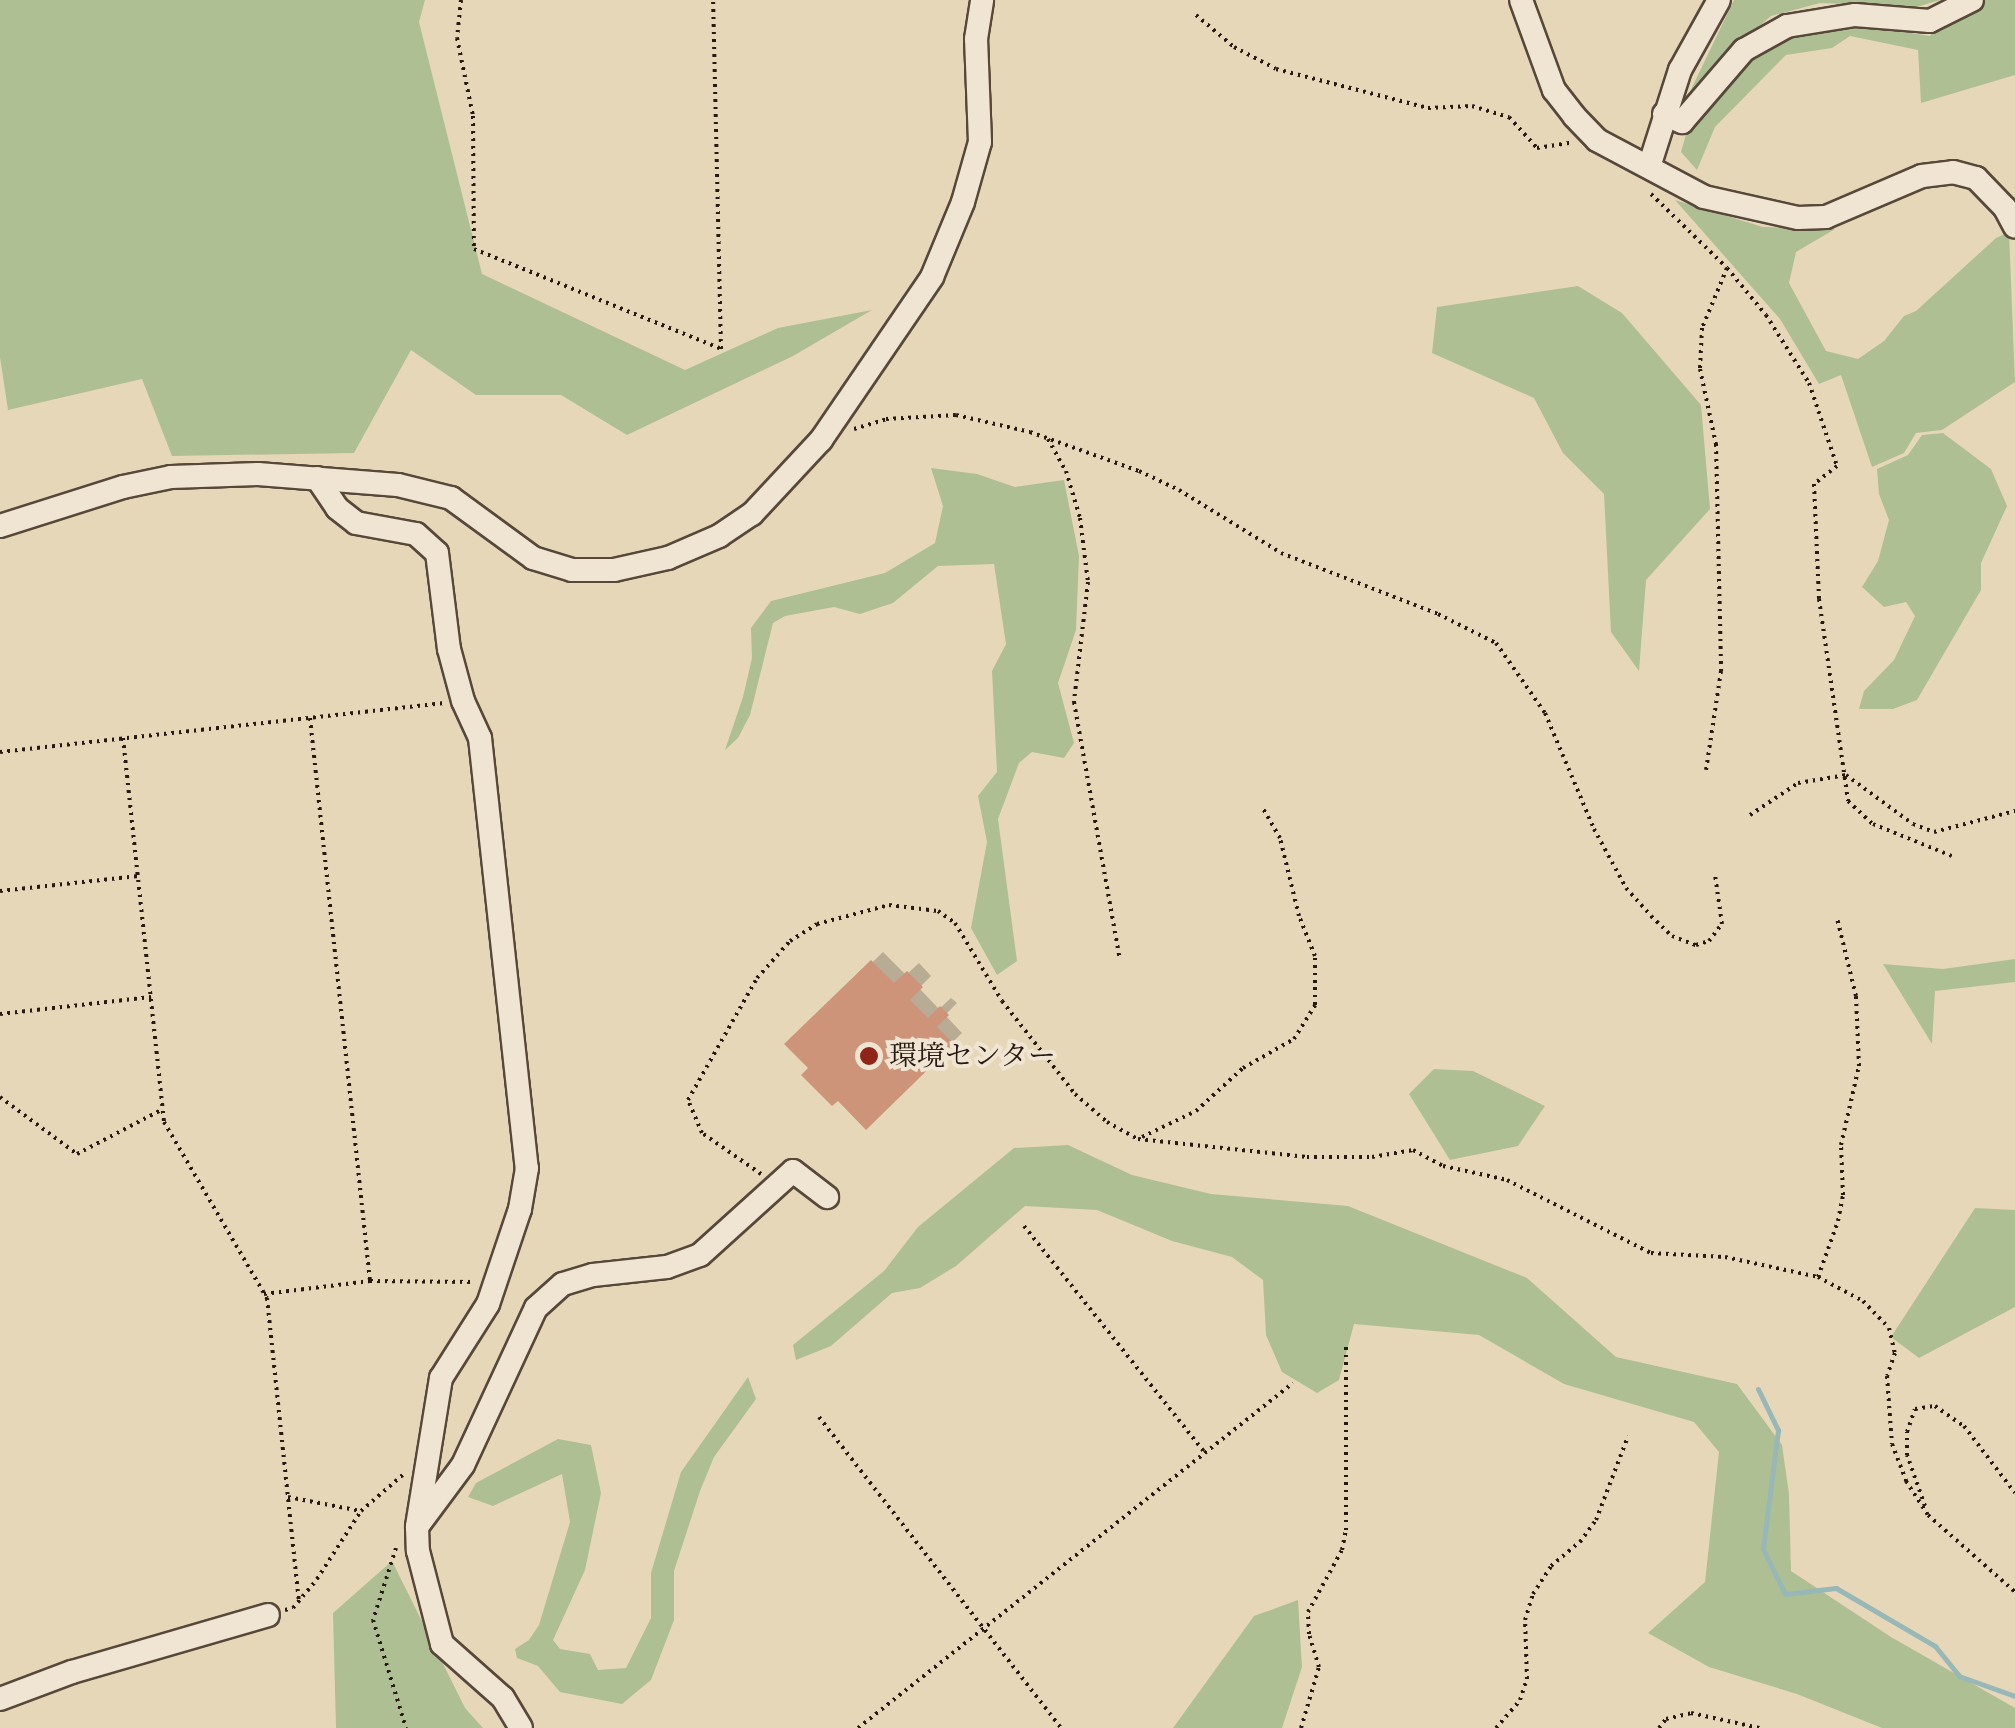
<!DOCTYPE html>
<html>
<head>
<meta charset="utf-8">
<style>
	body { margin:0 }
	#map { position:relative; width:2015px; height:1728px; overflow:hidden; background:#e7d7b9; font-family:Alegreya,"Noto Serif JP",serif }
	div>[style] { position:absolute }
	.green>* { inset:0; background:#afbf94 }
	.shadow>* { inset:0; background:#0003 }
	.stream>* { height:5px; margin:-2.5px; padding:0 2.5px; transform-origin:2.5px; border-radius:2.5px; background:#98b8b7 }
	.building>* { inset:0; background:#ce9479 }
	.path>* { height:4px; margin-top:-2px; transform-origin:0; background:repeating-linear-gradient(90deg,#271810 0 2.5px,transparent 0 7.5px) }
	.roads { filter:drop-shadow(2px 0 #57483a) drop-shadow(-2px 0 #57483a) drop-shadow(0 2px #57483a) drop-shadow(0 -2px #57483a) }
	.minor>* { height:22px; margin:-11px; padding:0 11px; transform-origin:11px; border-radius:11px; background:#efe5d2 }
	.dots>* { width:28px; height:28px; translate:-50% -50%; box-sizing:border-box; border:5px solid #efe5d2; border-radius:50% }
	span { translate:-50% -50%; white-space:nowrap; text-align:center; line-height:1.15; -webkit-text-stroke:8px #efe5d2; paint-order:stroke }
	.poi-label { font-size:28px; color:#271810 }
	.left { translate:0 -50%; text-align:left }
</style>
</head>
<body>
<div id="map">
	<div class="green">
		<i style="clip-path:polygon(0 0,425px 0,419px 22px,482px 274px,685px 370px,778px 328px,872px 310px,793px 356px,627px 435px,561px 395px,476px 395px,411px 350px,354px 453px,172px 456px,142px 379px,8px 410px,0 357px)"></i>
		<i style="clip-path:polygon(1734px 0,1940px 0,1917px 7px,1820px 3px,1771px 16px,1733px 49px,1697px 98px,1686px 100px)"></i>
		<i style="clip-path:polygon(1954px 0,2015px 0,2015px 75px,1921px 103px,1918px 50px,1850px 36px,1832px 48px,1786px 55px,1715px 127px,1697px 170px,1681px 152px,1687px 131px,1748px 57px,1793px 32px,1856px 24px,1930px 36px)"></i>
		<i style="clip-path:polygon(1675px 200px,1763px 227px,1835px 229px,1796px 252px,1789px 283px,1826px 351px,1858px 359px,1884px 341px,1904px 316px,1916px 311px,1996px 238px,2009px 232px,2015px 382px,1942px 430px,1916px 433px,1904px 453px,1872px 467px,1841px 375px,1819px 384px,1780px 319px)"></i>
		<i style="clip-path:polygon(1578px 286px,1622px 313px,1701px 405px,1710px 509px,1646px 580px,1639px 671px,1611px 632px,1604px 494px,1563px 453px,1534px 398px,1432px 353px,1437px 307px)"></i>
		<i style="clip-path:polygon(1943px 433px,1991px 469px,2007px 506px,1981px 563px,1981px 590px,1917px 700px,1893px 709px,1859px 709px,1864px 691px,1894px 660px,1915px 616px,1906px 602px,1884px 607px,1862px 587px,1878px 561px,1889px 520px,1879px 494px,1877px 469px,1908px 455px,1922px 435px)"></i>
		<i style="clip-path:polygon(931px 468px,977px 474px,1015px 487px,1064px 480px,1079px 556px,1076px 630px,1058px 683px,1074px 743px,1064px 758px,1032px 752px,1019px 763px,998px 819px,1017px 961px,997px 975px,971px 928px,987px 842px,978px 796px,997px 772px,992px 671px,1006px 644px,994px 564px,938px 566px,893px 603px,860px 614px,834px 607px,785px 616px,773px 623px,750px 715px,738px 738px,725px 750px,743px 697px,752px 658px,751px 628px,771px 601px,885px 573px,935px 543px,943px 506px)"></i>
		<i style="clip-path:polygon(2015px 959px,2015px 982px,1935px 991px,1932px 1044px,1883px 964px,1943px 969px)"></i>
		<i style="clip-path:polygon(1434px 1069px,1473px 1071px,1545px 1106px,1518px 1146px,1450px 1160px,1409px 1094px)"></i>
		<i style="clip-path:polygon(1068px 1145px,1132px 1175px,1211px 1194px,1348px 1206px,1527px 1278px,1616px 1357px,1737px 1384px,1782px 1445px,1789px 1494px,1791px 1571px,1891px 1637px,2015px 1708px,2015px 1728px,1882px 1728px,1797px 1694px,1709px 1667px,1648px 1633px,1705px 1582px,1719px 1452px,1694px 1422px,1564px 1384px,1479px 1335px,1354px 1324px,1339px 1380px,1317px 1393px,1282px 1372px,1266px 1335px,1263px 1280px,1232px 1257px,1172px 1241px,1097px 1210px,1025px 1206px,956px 1266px,920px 1288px,892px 1293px,831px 1346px,796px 1360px,793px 1345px,884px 1271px,918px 1227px,1014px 1148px)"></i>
		<i style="clip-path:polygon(1975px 1208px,2015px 1210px,2015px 1307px,1919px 1358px,1891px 1337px)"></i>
		<i style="clip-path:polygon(748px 1377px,756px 1399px,714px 1457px,700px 1491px,674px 1571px,674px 1620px,651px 1680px,622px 1704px,560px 1692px,538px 1666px,517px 1658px,515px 1649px,529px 1640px,539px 1625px,570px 1522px,562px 1474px,493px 1506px,468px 1497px,476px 1483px,558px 1439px,591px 1445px,601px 1493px,585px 1570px,553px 1640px,560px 1649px,590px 1654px,598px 1670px,626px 1668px,651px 1618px,651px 1573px,681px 1472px)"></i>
		<i style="clip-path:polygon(392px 1561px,465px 1708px,483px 1728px,336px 1728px,333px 1613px)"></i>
		<i style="clip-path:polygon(1298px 1600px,1302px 1667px,1282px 1728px,1173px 1728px,1254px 1616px)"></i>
	</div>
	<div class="shadow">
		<i style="clip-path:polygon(883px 952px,906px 975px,919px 963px,931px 976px,919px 988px,939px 1009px,951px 998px,957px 1003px,945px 1015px,962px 1033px,866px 1126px,788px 1044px)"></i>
	</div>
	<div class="stream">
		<i style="left:1758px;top:1389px;width:46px;rotate:64deg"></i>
		<i style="left:1778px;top:1430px;width:120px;rotate:97.2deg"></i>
		<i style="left:1763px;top:1549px;width:50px;rotate:63.9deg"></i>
		<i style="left:1785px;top:1594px;width:51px;rotate:-6.7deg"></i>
		<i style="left:1836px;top:1588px;width:115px;rotate:30.4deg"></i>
		<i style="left:1935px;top:1646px;width:38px;rotate:51deg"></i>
		<i style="left:1959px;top:1676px;width:59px;rotate:19.7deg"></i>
	</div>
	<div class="building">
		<i style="clip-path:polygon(871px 960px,894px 983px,907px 971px,923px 987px,910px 1000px,928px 1018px,940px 1006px,949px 1015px,937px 1027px,954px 1044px,866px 1130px,838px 1101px,832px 1106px,801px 1075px,808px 1068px,784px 1044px)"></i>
	</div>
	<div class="path">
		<i style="left:461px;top:0;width:38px;rotate:96deg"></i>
		<i style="left:457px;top:38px;width:80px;rotate:78.4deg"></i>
		<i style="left:473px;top:116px;width:133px;rotate:89.6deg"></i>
		<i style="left:474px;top:249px;width:266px;rotate:22deg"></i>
		<i style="left:721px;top:349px;width:349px;rotate:-91.3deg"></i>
		<i style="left:1196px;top:15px;width:50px;rotate:40.1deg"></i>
		<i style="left:1234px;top:47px;width:47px;rotate:27.6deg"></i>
		<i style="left:1276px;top:69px;width:157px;rotate:14.4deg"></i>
		<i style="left:1428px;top:108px;width:44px;rotate:-2.6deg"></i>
		<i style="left:1472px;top:106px;width:39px;rotate:17deg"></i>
		<i style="left:1509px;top:117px;width:42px;rotate:47.9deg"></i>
		<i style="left:1537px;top:148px;width:37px;rotate:-9deg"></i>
		<i style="left:1651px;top:194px;width:106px;rotate:44.2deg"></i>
		<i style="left:1727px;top:268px;width:65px;rotate:112.6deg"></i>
		<i style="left:1702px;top:328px;width:41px;rotate:92.8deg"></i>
		<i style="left:1700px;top:369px;width:77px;rotate:78deg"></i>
		<i style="left:1716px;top:444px;width:227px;rotate:88.7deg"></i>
		<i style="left:1721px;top:671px;width:100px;rotate:98.6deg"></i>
		<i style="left:1727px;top:268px;width:61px;rotate:50.3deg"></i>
		<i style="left:1766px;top:315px;width:80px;rotate:57.7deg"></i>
		<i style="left:1809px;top:383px;width:88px;rotate:71.4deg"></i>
		<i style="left:1837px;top:466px;width:29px;rotate:142deg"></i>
		<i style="left:1814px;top:484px;width:115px;rotate:87.5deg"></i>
		<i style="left:1819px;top:599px;width:204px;rotate:81.8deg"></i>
		<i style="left:1848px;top:801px;width:34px;rotate:43deg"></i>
		<i style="left:1873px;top:824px;width:85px;rotate:22.1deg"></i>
		<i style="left:854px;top:429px;width:34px;rotate:-17deg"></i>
		<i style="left:886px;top:419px;width:70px;rotate:-3.3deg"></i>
		<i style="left:956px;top:415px;width:76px;rotate:12.9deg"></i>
		<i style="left:1030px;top:432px;width:116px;rotate:19.7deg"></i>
		<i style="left:1139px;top:471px;width:44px;rotate:25.4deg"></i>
		<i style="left:1179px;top:490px;width:120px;rotate:31.7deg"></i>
		<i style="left:1281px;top:553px;width:168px;rotate:21.2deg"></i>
		<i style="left:1438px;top:614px;width:65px;rotate:26.6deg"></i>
		<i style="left:1496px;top:643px;width:85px;rotate:55deg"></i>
		<i style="left:1545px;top:713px;width:126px;rotate:67.1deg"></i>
		<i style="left:1594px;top:829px;width:67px;rotate:61.5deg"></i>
		<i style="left:1626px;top:888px;width:38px;rotate:48deg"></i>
		<i style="left:1651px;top:916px;width:29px;rotate:44deg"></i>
		<i style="left:1672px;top:936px;width:26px;rotate:21deg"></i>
		<i style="left:1696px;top:945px;width:14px;rotate:-17deg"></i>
		<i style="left:1709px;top:941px;width:21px;rotate:-53deg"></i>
		<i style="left:1722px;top:924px;width:49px;rotate:-98.1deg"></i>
		<i style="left:1048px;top:439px;width:37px;rotate:61deg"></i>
		<i style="left:1066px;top:471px;width:49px;rotate:73.4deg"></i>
		<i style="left:1080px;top:518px;width:64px;rotate:82.9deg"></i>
		<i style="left:1088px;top:582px;width:121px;rotate:96.7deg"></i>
		<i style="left:1074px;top:702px;width:262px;rotate:79.9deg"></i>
		<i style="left:310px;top:718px;width:566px;rotate:83.92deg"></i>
		<i style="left:123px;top:738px;width:386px;rotate:83.9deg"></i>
		<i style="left:164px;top:1122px;width:204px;rotate:59.7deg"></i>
		<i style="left:267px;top:1298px;width:305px;rotate:84deg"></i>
		<i style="left:0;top:752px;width:447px;rotate:-6.3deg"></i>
		<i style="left:1750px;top:815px;width:58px;rotate:-33.7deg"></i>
		<i style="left:1798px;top:783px;width:49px;rotate:-9.5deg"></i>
		<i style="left:1846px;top:775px;width:83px;rotate:36.2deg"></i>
		<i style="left:1913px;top:824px;width:22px;rotate:21deg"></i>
		<i style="left:1934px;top:832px;width:84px;rotate:-14.5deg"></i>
		<i style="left:0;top:891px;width:139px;rotate:-6.2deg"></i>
		<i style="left:0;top:1014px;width:152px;rotate:-6.4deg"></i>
		<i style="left:0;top:1097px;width:96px;rotate:36.5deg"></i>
		<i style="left:77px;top:1154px;width:95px;rotate:-27.6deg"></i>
		<i style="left:1142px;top:1137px;width:60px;rotate:-25.7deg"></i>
		<i style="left:1196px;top:1111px;width:64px;rotate:-42.5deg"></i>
		<i style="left:1243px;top:1068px;width:59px;rotate:-29.6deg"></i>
		<i style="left:1294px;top:1039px;width:40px;rotate:-58deg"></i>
		<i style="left:1315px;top:1005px;width:49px;rotate:-90deg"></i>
		<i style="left:1315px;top:956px;width:43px;rotate:-111.8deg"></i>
		<i style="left:1299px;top:916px;width:80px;rotate:-103.7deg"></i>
		<i style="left:1280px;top:838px;width:34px;rotate:-120deg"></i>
		<i style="left:761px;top:1174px;width:72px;rotate:-145.2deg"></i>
		<i style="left:702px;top:1133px;width:36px;rotate:-113deg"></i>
		<i style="left:688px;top:1100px;width:140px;rotate:-60.5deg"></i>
		<i style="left:757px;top:978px;width:50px;rotate:-48.3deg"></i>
		<i style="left:790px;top:941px;width:32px;rotate:-32deg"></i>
		<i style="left:817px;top:924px;width:74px;rotate:-14.8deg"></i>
		<i style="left:889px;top:905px;width:49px;rotate:7deg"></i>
		<i style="left:938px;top:911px;width:21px;rotate:35deg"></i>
		<i style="left:955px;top:923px;width:91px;rotate:58.9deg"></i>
		<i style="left:1002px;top:1001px;width:118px;rotate:51.9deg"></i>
		<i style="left:1075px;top:1094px;width:43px;rotate:41.2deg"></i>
		<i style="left:1107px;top:1122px;width:35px;rotate:29deg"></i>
		<i style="left:1138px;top:1139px;width:170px;rotate:6.1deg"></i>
		<i style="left:1307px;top:1157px;width:65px"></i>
		<i style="left:1372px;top:1157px;width:42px;rotate:-9.7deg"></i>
		<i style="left:1413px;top:1150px;width:34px;rotate:28deg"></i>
		<i style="left:1443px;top:1166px;width:66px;rotate:12.3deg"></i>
		<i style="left:1507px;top:1180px;width:161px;rotate:26.9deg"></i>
		<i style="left:1651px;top:1253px;width:74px;rotate:3.1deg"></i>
		<i style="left:1725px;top:1257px;width:95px;rotate:12.1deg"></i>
		<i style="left:1818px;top:1277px;width:51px;rotate:28.1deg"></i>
		<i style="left:1863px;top:1301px;width:37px;rotate:46deg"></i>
		<i style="left:1889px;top:1328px;width:26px;rotate:77deg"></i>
		<i style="left:1895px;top:1353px;width:24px;rotate:109deg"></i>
		<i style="left:1887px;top:1376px;width:68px;rotate:85.8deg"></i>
		<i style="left:1892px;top:1444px;width:40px;rotate:69deg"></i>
		<i style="left:1906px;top:1481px;width:40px;rotate:57.1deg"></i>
		<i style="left:1928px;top:1515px;width:116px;rotate:41.5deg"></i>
		<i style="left:1024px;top:1226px;width:290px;rotate:51.4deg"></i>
		<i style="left:1818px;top:1277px;width:59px;rotate:-70.3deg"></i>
		<i style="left:1838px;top:1221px;width:26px;rotate:-79deg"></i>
		<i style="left:1843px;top:1195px;width:50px;rotate:-92.3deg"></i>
		<i style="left:1841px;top:1145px;width:81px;rotate:-77.2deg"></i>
		<i style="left:1859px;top:1066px;width:70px;rotate:-92.5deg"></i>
		<i style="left:1856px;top:996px;width:80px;rotate:-103.7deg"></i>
		<i style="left:264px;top:1294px;width:107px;rotate:-7deg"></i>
		<i style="left:370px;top:1281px;width:104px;rotate:0.6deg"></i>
		<i style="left:819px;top:1417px;width:394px;rotate:52.1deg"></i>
		<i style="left:288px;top:1497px;width:74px;rotate:10.9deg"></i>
		<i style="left:1925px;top:1506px;width:54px;rotate:-109.4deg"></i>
		<i style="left:1907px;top:1455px;width:23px;rotate:-90deg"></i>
		<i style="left:1907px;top:1432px;width:24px;rotate:-71deg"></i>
		<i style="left:1915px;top:1409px;width:20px;rotate:-9deg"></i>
		<i style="left:1935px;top:1406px;width:35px;rotate:35deg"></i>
		<i style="left:1964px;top:1426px;width:84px;rotate:52.7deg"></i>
		<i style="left:396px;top:1548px;width:76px;rotate:107.7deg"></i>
		<i style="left:373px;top:1620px;width:113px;rotate:73deg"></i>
		<i style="left:285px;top:1610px;width:8px;rotate:-14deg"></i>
		<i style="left:293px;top:1608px;width:38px;rotate:-50deg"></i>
		<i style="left:317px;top:1579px;width:81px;rotate:-57.1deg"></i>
		<i style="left:361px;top:1511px;width:58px;rotate:-40.8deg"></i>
		<i style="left:858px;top:1728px;width:555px;rotate:-38.42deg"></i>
		<i style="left:1301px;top:1728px;width:64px;rotate:-73.6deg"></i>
		<i style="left:1319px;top:1667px;width:34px;rotate:-107deg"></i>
		<i style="left:1309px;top:1634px;width:22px;rotate:-93deg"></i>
		<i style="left:1308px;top:1612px;width:71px;rotate:-61.3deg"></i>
		<i style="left:1342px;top:1550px;width:20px;rotate:-79deg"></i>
		<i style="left:1346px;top:1530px;width:184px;rotate:-90deg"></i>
		<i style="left:1496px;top:1728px;width:37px;rotate:-49deg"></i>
		<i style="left:1520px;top:1700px;width:22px;rotate:-72deg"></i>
		<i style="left:1527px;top:1679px;width:59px;rotate:-91.9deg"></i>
		<i style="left:1525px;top:1620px;width:27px;rotate:-73deg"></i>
		<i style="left:1533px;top:1594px;width:33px;rotate:-57deg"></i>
		<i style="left:1551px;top:1566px;width:38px;rotate:-40deg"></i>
		<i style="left:1580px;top:1542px;width:27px;rotate:-54deg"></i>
		<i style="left:1596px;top:1520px;width:90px;rotate:-69.1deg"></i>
		<i style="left:1659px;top:1728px;width:11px;rotate:-52deg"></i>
		<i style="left:1666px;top:1719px;width:26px;rotate:-13deg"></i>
		<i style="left:1691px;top:1713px;width:70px;rotate:12.4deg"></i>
	</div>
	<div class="roads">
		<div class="minor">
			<i style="left:1521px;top:0;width:96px;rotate:69.9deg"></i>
			<i style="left:1554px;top:90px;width:33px;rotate:52deg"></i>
			<i style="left:1574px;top:116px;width:33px;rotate:46deg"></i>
			<i style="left:1597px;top:140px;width:121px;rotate:28deg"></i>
			<i style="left:1704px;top:197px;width:96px;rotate:12.6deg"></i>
			<i style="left:1798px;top:218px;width:28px;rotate:-2deg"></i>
			<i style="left:1826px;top:217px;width:104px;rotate:-23.1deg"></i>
			<i style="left:1922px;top:176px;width:31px;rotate:-7deg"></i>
			<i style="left:1953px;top:172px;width:24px;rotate:15deg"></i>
			<i style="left:1976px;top:178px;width:42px;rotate:46deg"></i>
			<i style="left:2005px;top:208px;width:21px;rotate:62deg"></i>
			<i style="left:1664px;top:114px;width:20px;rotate:24deg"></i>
			<i style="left:1682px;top:122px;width:95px;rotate:-49.3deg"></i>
			<i style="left:1744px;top:50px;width:49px;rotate:-29.2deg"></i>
			<i style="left:1787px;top:26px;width:69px;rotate:-9.2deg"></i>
			<i style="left:1855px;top:15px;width:75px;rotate:4.6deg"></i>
			<i style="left:1930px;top:21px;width:47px;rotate:-26.6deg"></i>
			<i style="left:1649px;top:167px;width:102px;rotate:-72.3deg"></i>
			<i style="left:1680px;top:70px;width:80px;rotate:-60.9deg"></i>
			<i style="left:317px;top:478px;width:36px;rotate:56deg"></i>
			<i style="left:337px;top:508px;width:24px;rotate:38deg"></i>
			<i style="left:356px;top:523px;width:61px;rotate:10.4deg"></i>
			<i style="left:416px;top:534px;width:28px;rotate:42deg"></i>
			<i style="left:437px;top:553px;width:97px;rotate:82.9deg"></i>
			<i style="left:449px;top:649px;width:54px;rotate:74.9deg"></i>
			<i style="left:463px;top:701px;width:41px;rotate:65.3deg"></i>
			<i style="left:480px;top:738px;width:433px;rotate:83.8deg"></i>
			<i style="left:527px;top:1168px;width:42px;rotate:99.7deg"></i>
			<i style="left:520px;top:1209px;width:100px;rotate:108.6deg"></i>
			<i style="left:488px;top:1304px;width:88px;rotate:122.4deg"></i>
			<i style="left:441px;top:1378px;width:151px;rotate:99.2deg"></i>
			<i style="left:417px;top:1527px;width:24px;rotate:88deg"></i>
			<i style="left:418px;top:1551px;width:96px;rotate:75.5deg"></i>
			<i style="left:442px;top:1644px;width:81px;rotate:41.5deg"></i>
			<i style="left:503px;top:1698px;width:35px;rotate:59deg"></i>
			<i style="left:0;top:526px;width:129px;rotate:-17.6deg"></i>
			<i style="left:123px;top:487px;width:49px;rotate:-11.8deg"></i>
			<i style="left:171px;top:477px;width:87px;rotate:-2deg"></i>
			<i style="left:258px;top:474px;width:140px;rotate:4.5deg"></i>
			<i style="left:398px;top:485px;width:55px;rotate:13.8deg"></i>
			<i style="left:451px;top:498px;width:102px;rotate:36.2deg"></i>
			<i style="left:533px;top:558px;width:41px;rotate:17.1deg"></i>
			<i style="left:572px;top:570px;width:42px"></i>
			<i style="left:614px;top:570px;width:55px;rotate:-12.5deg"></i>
			<i style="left:668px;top:558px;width:56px;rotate:-23.3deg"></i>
			<i style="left:719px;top:536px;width:40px;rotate:-34deg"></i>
			<i style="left:752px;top:514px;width:101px;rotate:-47deg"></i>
			<i style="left:821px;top:440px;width:197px;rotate:-55.7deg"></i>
			<i style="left:932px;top:277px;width:81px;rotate:-67.5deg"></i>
			<i style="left:963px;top:202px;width:62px;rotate:-74.2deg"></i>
			<i style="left:980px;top:142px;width:103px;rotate:-92.2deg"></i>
			<i style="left:976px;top:39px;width:39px;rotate:-81deg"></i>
			<i style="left:417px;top:1527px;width:77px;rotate:-53.4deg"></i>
			<i style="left:463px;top:1465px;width:173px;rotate:-65.1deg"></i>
			<i style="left:536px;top:1308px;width:36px;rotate:-42deg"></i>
			<i style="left:563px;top:1284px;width:31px;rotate:-17deg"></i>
			<i style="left:593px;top:1275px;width:74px;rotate:-6.2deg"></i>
			<i style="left:667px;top:1267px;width:35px;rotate:-20deg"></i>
			<i style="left:700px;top:1255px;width:125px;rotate:-42.1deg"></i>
			<i style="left:793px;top:1171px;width:43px;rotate:37.4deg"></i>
			<i style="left:0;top:1699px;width:77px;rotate:-20.6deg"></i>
			<i style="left:72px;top:1672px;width:204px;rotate:-16.2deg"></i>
		</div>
	</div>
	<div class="dots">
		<i style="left:869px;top:1056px;background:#8f2418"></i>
	</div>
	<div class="poi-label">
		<span class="left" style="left:889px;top:1056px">環境センター</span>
	</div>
</div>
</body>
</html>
